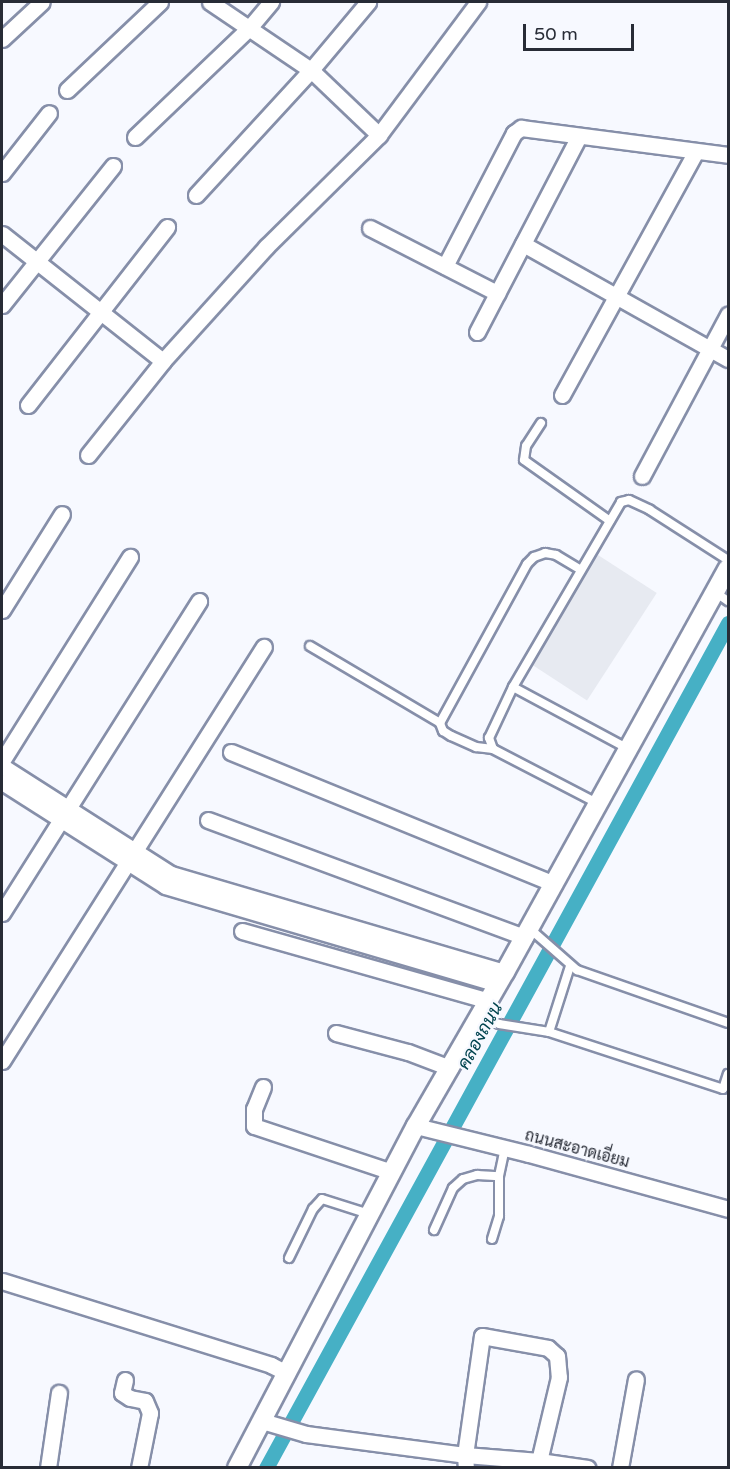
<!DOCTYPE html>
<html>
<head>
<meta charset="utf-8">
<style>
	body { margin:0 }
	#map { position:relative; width:730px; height:1469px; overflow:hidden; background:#f7f9ff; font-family:"Varela Round",Sarabun,sans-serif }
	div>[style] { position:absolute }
	.built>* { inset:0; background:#e7eaf1; transform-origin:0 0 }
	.canal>* { height:15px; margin:-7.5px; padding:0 7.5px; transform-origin:7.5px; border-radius:7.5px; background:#46b0c5 }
	.roads { filter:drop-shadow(2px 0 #868fa9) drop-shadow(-2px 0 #868fa9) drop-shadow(0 2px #868fa9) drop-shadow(0 -2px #868fa9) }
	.service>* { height:8px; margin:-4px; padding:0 4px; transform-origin:4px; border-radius:4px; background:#fff }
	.minor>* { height:15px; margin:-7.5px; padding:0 7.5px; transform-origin:7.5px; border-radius:7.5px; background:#fff }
	.tertiary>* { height:18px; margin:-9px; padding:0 9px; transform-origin:9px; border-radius:9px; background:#fff }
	span { translate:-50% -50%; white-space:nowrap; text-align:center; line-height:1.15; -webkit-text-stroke:4.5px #f7f9ff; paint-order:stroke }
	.street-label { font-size:16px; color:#282c36 }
	.water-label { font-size:18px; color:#00434e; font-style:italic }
	.frame { position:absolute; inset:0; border:3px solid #282c36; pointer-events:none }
	.scale { position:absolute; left:523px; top:24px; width:111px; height:27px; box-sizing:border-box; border:3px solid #282c36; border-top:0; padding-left:8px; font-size:18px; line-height:21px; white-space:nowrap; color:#282c36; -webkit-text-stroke:4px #f7f9ff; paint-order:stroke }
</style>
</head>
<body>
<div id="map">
	<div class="built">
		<i style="left:598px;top:555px;width:70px;height:128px;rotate:33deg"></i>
	</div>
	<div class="canal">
		<i style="left:266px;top:1468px;width:963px;rotate:-61.33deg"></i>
	</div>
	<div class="roads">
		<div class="service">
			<i style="left:541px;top:423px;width:27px;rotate:123deg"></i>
			<i style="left:526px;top:446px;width:14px;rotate:98deg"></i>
			<i style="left:524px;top:460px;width:105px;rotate:35.3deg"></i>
			<i style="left:715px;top:592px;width:16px;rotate:35deg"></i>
			<i style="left:310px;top:646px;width:151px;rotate:30.6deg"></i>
			<i style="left:513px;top:687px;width:129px;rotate:28.2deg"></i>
			<i style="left:493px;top:749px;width:17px;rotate:-173deg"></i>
			<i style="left:476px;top:747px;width:27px;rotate:-156deg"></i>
			<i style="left:451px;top:736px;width:9px;rotate:-148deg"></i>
			<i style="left:443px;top:731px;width:9px;rotate:-111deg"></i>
			<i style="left:440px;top:723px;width:181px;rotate:-61.3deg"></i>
			<i style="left:527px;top:564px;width:10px;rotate:-45deg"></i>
			<i style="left:534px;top:557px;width:12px;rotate:-20deg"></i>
			<i style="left:545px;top:553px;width:11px;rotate:10deg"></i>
			<i style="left:556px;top:555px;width:29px;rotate:31deg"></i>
			<i style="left:597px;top:803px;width:117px;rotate:-152.6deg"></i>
			<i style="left:493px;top:749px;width:12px;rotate:-110deg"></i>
			<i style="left:489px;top:738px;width:56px;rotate:-64.8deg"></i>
			<i style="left:513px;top:687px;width:214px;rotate:-59.7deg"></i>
			<i style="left:621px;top:502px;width:8px;rotate:-14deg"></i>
			<i style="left:629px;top:500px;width:23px;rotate:25deg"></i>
			<i style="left:650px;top:510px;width:93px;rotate:32.7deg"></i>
			<i style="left:529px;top:928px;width:64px;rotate:41.2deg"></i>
			<i style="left:577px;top:970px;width:160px;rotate:19.3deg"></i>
			<i style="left:479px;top:1017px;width:21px;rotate:19deg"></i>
			<i style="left:499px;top:1024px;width:51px;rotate:9.1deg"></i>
			<i style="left:549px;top:1032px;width:183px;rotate:18.1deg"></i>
			<i style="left:723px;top:1089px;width:16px;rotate:-72deg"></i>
			<i style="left:549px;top:1032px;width:69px;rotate:-72.3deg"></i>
			<i style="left:434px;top:1230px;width:46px;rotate:-65.7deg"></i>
			<i style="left:453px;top:1188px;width:13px;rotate:-42deg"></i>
			<i style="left:463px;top:1179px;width:15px;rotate:-16deg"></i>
			<i style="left:477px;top:1175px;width:22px;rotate:3deg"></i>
			<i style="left:492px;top:1239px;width:24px;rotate:-73deg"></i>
			<i style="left:499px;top:1216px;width:40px;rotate:-90deg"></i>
			<i style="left:499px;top:1176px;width:29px;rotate:-78deg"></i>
			<i style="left:289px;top:1258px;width:55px;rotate:-63.9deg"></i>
			<i style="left:313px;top:1209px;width:13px;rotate:-48deg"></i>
			<i style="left:322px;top:1199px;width:49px;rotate:17.7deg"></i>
		</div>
		<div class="minor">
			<i style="left:210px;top:2px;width:122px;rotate:34deg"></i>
			<i style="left:311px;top:70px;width:94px;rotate:43.7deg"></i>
			<i style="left:2px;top:39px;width:54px;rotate:-42.8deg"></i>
			<i style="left:67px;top:90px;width:128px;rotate:-43.4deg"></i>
			<i style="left:135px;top:137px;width:159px;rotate:-43.7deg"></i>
			<i style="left:250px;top:27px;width:33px;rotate:-50deg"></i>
			<i style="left:2px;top:173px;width:76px;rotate:-51.9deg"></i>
			<i style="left:196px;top:195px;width:170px;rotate:-47.4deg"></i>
			<i style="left:311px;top:70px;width:89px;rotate:-50deg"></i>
			<i style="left:370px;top:228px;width:143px;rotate:27.1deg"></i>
			<i style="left:2px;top:234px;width:205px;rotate:38.3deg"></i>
			<i style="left:523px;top:244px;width:235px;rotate:29.3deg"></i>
			<i style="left:445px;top:266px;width:150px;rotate:-62.6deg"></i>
			<i style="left:514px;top:133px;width:9px;rotate:-36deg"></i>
			<i style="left:521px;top:128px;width:209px;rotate:7.4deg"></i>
			<i style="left:2px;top:305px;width:178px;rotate:-51.4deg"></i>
			<i style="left:477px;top:332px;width:221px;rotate:-62.5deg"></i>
			<i style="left:562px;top:395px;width:278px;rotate:-61.2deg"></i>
			<i style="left:28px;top:405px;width:226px;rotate:-52deg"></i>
			<i style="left:88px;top:455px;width:120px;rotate:-51.4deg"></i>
			<i style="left:163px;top:361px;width:154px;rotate:-47.9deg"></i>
			<i style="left:266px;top:247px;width:159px;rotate:-44.7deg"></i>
			<i style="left:379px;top:135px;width:166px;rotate:-53.3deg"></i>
			<i style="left:642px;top:476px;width:183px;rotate:-61.9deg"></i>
			<i style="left:2px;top:610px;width:113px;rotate:-58deg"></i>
			<i style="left:231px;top:752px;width:349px;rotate:22.2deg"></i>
			<i style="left:2px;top:761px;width:241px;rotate:-57.9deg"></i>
			<i style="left:2px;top:766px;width:201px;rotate:32.6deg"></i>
			<i style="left:171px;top:874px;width:348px;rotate:16.4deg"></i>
			<i style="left:2px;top:782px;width:193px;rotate:32.5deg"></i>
			<i style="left:165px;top:886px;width:347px;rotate:16.4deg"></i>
			<i style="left:208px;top:820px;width:338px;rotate:20.3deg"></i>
			<i style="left:2px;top:913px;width:369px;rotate:-57.7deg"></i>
			<i style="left:242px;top:931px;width:257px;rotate:15.8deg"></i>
			<i style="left:336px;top:1033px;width:74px;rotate:14.8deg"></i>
			<i style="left:408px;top:1052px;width:45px;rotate:20.9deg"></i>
			<i style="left:2px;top:1061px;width:490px;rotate:-57.7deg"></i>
			<i style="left:263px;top:1087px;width:24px;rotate:112deg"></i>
			<i style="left:254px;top:1109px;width:17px;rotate:90deg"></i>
			<i style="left:254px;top:1126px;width:145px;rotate:18.4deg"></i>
			<i style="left:416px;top:1126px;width:116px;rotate:13.9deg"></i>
			<i style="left:529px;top:1154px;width:206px;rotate:15.4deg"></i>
			<i style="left:2px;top:1281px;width:282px;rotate:17.3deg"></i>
			<i style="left:271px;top:1365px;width:18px;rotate:27deg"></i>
			<i style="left:482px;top:1336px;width:67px;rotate:10.3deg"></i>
			<i style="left:548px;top:1348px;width:12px;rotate:42deg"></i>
			<i style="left:557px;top:1356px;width:21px;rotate:85deg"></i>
			<i style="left:559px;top:1377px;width:86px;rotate:103.4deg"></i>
			<i style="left:539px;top:1461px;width:74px;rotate:-175.4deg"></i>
			<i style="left:465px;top:1455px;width:120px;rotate:-81.9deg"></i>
			<i style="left:125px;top:1380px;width:13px;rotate:103deg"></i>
			<i style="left:122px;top:1393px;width:9px;rotate:32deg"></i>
			<i style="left:130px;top:1398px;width:15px;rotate:11deg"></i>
			<i style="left:145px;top:1401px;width:13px;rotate:67deg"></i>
			<i style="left:150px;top:1413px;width:56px;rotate:101.3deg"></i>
			<i style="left:262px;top:1421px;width:46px;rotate:16.5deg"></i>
			<i style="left:306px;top:1434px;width:160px;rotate:7.5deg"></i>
			<i style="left:465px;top:1455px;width:13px;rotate:86deg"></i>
			<i style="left:48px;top:1468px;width:76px;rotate:-81.7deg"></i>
			<i style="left:539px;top:1468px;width:7px;rotate:-90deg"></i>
			<i style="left:539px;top:1461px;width:49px;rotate:8.1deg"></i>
			<i style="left:620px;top:1468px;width:90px;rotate:-79.8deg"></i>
		</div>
		<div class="tertiary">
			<i style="left:237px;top:1468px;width:386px;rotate:-62.4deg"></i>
			<i style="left:416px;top:1126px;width:178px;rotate:-60deg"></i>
			<i style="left:505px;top:972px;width:461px;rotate:-61.1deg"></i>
		</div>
	</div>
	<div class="street-label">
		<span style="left:577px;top:1149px;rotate:15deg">ถนนสะอาดเอี่ยม</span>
	</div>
	<div class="water-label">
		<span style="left:480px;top:1036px;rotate:-61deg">คลองถนน</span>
	</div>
	<div class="frame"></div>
	<div class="scale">50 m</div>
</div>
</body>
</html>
